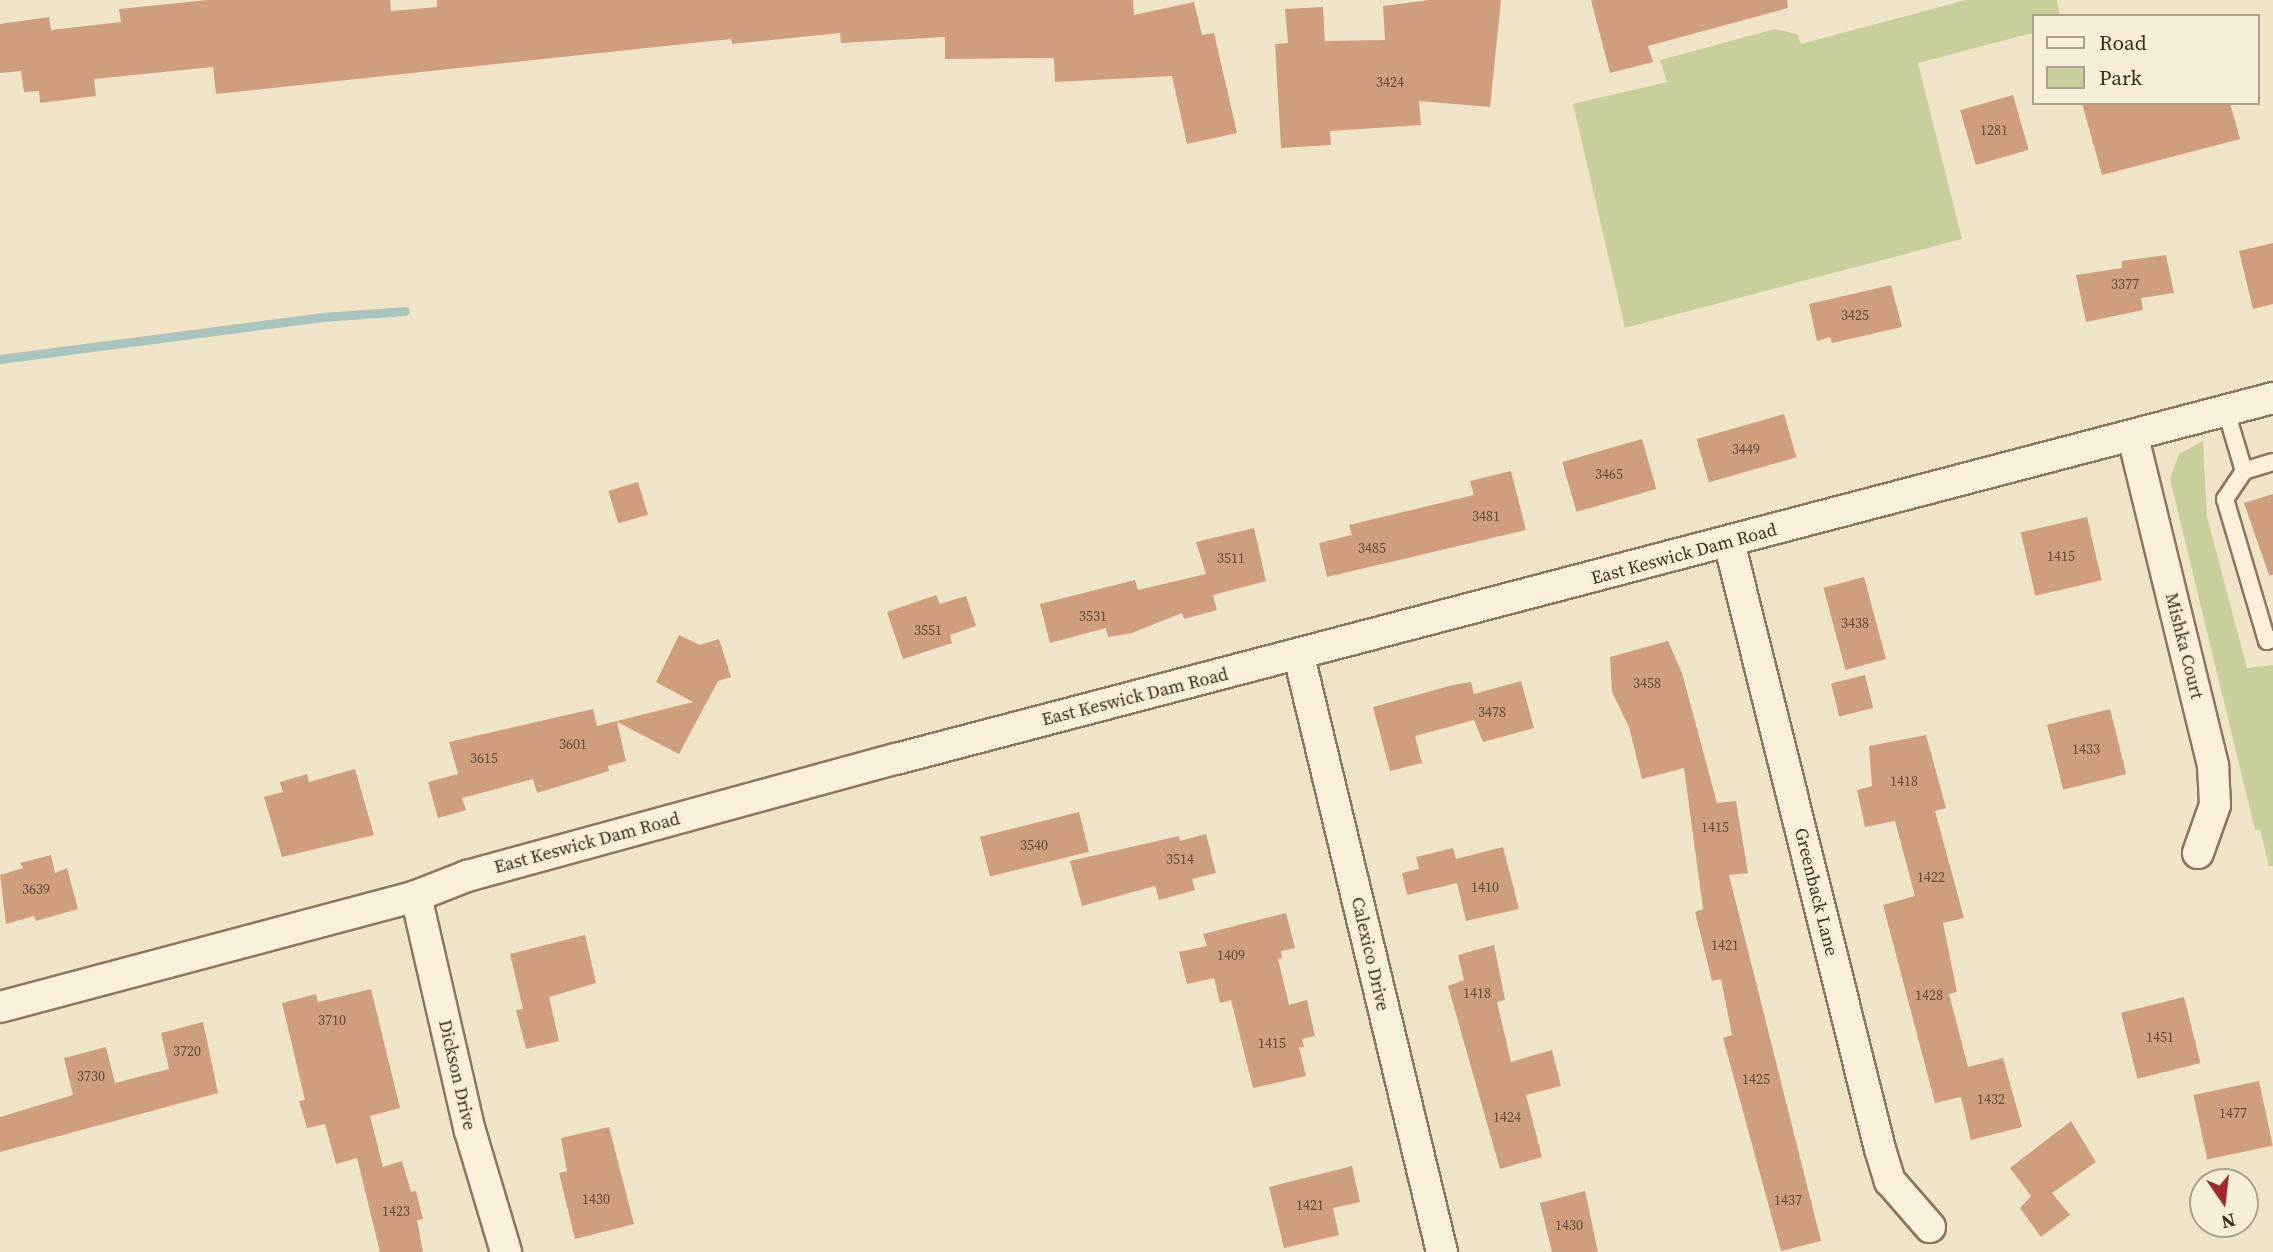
<!DOCTYPE html>
<html>
<head>
<meta charset="utf-8">
<style>
	body { margin:0 }
	#map { position:relative; width:2273px; height:1252px; overflow:hidden; background:#f0e4c8; font-family:"Source Serif 4",serif }
	div>[style] { position:absolute }
	.green>* { inset:0; background:#c9cf9b }
	.stream>* { height:9px; margin:-4.5px; padding:0 4.5px; transform-origin:4.5px; border-radius:4.5px; background:#a9c4bc }
	.building>* { inset:0; background:#cf9f7d; transform-origin:0 0 }
	.roads { filter:drop-shadow(2px 0 #8d765c) drop-shadow(-2px 0 #8d765c) drop-shadow(0 2px #8d765c) drop-shadow(0 -2px #8d765c) }
	.lane>* { height:16px; margin:-8px; padding:0 8px; transform-origin:8px; border-radius:8px; background:#faf1dc }
	.street>* { height:30px; margin:-15px; padding:0 15px; transform-origin:15px; border-radius:15px; background:#faf1dc }
	span { translate:-50% -50%; white-space:nowrap; text-align:center; line-height:1.15; -webkit-text-stroke:5px #f7eed8; paint-order:stroke }
	.number-label { font-size:14px; color:#624a37 }
	.number-label span { -webkit-text-stroke-width:0 }
	.street-label { font-size:18px; color:#3d2e20 }
	.legend { position:absolute; left:2032px; top:14px; width:228px; height:91px; box-sizing:border-box; background:#f7eed8; border:2px solid #ada18e; margin:0; padding:9px 12px; list-style:none; font-size:21px; color:#3d2e20 }
	.legend li { display:flex; align-items:center; gap:14px; height:35px }
	.legend b { width:35px; border:2px solid #ada18e }
	.north { position:absolute; left:2189px; top:1168px; width:70px; height:70px; box-sizing:border-box; background:#f7eed8; border:2px solid #ada18e; border-radius:50%; rotate:166deg; font-size:19px; font-weight:700; line-height:28px; text-align:center; color:#3d2e20 }
	.north::after { content:''; display:block; margin:auto; width:24px; height:32px; background:#9e2a2b; clip-path:polygon(50% 0,100% 100%,50% 72%,0 100%) }
</style>
</head>
<body>
<div id="map">
	<div class="green">
		<i style="clip-path:polygon(1966px 0,2057px 0,2060px 16px,2033px 16px,2033px 33px,1918px 63px,1962px 239px,1625px 328px,1573px 104px,1667px 82px,1660px 60px,1775px 29px,1797px 34px,1801px 44px)"></i>
		<i style="clip-path:polygon(2203px 441px,2207px 517px,2247px 668px,2273px 665px,2273px 866px,2269px 866px,2260px 830px,2255px 830px,2170px 479px,2179px 454px)"></i>
	</div>
	<div class="stream">
		<i style="left:0;top:359px;width:326px;rotate:-7.4deg"></i>
		<i style="left:323px;top:317px;width:82px;rotate:-4.2deg"></i>
	</div>
	<div class="building">
		<i style="clip-path:polygon(207px 0,390px 0,391px 11px,437px 7px,437px 0,1133px 0,1134px 15px,1194px 2px,1202px 35px,1214px 33px,1237px 133px,1187px 144px,1172px 76px,1055px 82px,1054px 58px,945px 59px,945px 37px,841px 43px,840px 33px,732px 44px,731px 39px,216px 94px,213px 67px,94px 79px,96px 96px,40px 103px,39px 91px,24px 92px,21px 71px,0 73px,0 24px,49px 17px,51px 30px,121px 22px,119px 9px)"></i>
		<i style="clip-path:polygon(1430px 0,1501px 0,1490px 107px,1419px 101px,1421px 125px,1330px 131px,1331px 145px,1281px 148px,1275px 44px,1288px 43px,1285px 9px,1323px 7px,1325px 41px,1385px 40px,1383px 6px)"></i>
		<i style="clip-path:polygon(1591px 0,1787px 0,1788px 8px,1648px 46px,1653px 62px,1610px 73px)"></i>
		<i style="left:2013px;top:95px;width:57px;height:55px;rotate:74deg"></i>
		<i style="clip-path:polygon(2082px 103px,2230px 103px,2240px 139px,2102px 175px)"></i>
		<i style="clip-path:polygon(2273px 243px,2273px 304px,2253px 309px,2239px 251px)"></i>
		<i style="clip-path:polygon(2166px 255px,2174px 293px,2141px 298px,2143px 310px,2086px 322px,2076px 275px,2122px 268px,2122px 261px)"></i>
		<i style="clip-path:polygon(1891px 285px,1902px 327px,1832px 343px,1830px 337px,1817px 341px,1809px 304px)"></i>
		<i style="left:1784px;top:414px;width:45px;height:91px;rotate:74deg"></i>
		<i style="left:1642px;top:439px;width:52px;height:83px;rotate:74deg"></i>
		<i style="clip-path:polygon(1511px 471px,1526px 530px,1327px 577px,1319px 543px,1352px 535px,1349px 525px,1474px 495px,1470px 481px)"></i>
		<i style="left:638px;top:482px;width:34px;height:31px;rotate:73deg"></i>
		<i style="clip-path:polygon(2273px 494px,2273px 575px,2269px 575px,2244px 503px)"></i>
		<i style="left:2087px;top:517px;width:65px;height:68px;rotate:77deg"></i>
		<i style="clip-path:polygon(1254px 528px,1266px 581px,1213px 595px,1217px 610px,1184px 619px,1182px 613px,1132px 633px,1108px 637px,1106px 628px,1050px 643px,1040px 604px,1135px 580px,1138px 590px,1206px 574px,1196px 542px)"></i>
		<i style="left:1864px;top:577px;width:85px;height:42px;rotate:75deg"></i>
		<i style="clip-path:polygon(936px 595px,940px 604px,966px 596px,976px 626px,950px 635px,952px 643px,903px 659px,887px 612px)"></i>
		<i style="clip-path:polygon(679px 635px,700px 645px,719px 639px,731px 677px,718px 681px,679px 754px,617px 722px,626px 761px,608px 766px,609px 771px,537px 793px,533px 779px,462px 798px,466px 810px,438px 818px,428px 782px,458px 774px,449px 742px,593px 709px,597px 726px,693px 702px,656px 682px)"></i>
		<i style="clip-path:polygon(1668px 641px,1682px 673px,1717px 803px,1736px 801px,1748px 873px,1729px 875px,1821px 1241px,1781px 1251px,1723px 1038px,1732px 1035px,1721px 979px,1712px 981px,1695px 912px,1703px 909px,1684px 768px,1642px 779px,1629px 727px,1612px 692px,1610px 657px)"></i>
		<i style="left:1865px;top:675px;width:34px;height:35px;rotate:76deg"></i>
		<i style="clip-path:polygon(1521px 681px,1534px 728px,1483px 742px,1474px 720px,1415px 736px,1422px 763px,1390px 771px,1373px 707px,1453px 685px,1471px 682px,1474px 694px)"></i>
		<i style="left:2110px;top:709px;width:67px;height:65px;rotate:76deg"></i>
		<i style="clip-path:polygon(1926px 735px,1946px 808px,1935px 811px,1964px 918px,1943px 923px,1957px 992px,1949px 994px,1968px 1067px,2003px 1058px,2022px 1127px,1971px 1140px,1961px 1097px,1935px 1103px,1883px 905px,1915px 896px,1895px 821px,1865px 827px,1857px 790px,1872px 786px,1869px 746px)"></i>
		<i style="clip-path:polygon(355px 769px,374px 835px,282px 857px,264px 797px,283px 792px,280px 782px,307px 774px,309px 782px)"></i>
		<i style="left:1079px;top:812px;width:41px;height:102px;rotate:76deg"></i>
		<i style="clip-path:polygon(1206px 834px,1216px 873px,1192px 879px,1195px 890px,1159px 900px,1155px 886px,1082px 906px,1070px 861px,1179px 836px,1180px 841px)"></i>
		<i style="clip-path:polygon(1503px 847px,1519px 909px,1466px 921px,1457px 883px,1407px 895px,1402px 873px,1419px 869px,1416px 857px,1453px 848px,1456px 859px)"></i>
		<i style="clip-path:polygon(51px 855px,55px 873px,67px 868px,78px 909px,36px 921px,34px 916px,6px 924px,0 875px,23px 868px,20px 863px)"></i>
		<i style="clip-path:polygon(1286px 913px,1295px 948px,1281px 951px,1282px 958px,1278px 959px,1289px 1005px,1307px 1000px,1315px 1036px,1302px 1039px,1304px 1047px,1299px 1047px,1306px 1076px,1253px 1088px,1231px 1000px,1220px 1003px,1214px 978px,1187px 984px,1179px 952px,1207px 946px,1203px 934px)"></i>
		<i style="clip-path:polygon(585px 935px,596px 983px,549px 997px,559px 1041px,526px 1049px,516px 1010px,523px 1009px,510px 954px)"></i>
		<i style="clip-path:polygon(1494px 945px,1505px 1000px,1497px 1002px,1511px 1062px,1552px 1050px,1561px 1086px,1526px 1095px,1542px 1157px,1500px 1169px,1448px 986px,1464px 980px,1458px 955px)"></i>
		<i style="clip-path:polygon(371px 989px,400px 1108px,370px 1116px,383px 1167px,402px 1161px,411px 1192px,416px 1191px,423px 1219px,417px 1220px,423px 1252px,380px 1252px,357px 1158px,336px 1164px,325px 1124px,307px 1128px,299px 1101px,305px 1100px,282px 1003px,316px 994px,318px 1002px)"></i>
		<i style="left:2184px;top:997px;width:68px;height:65px;rotate:76deg"></i>
		<i style="clip-path:polygon(203px 1022px,218px 1093px,0 1152px,0 1117px,73px 1095px,64px 1058px,106px 1047px,115px 1083px,169px 1069px,161px 1033px)"></i>
		<i style="left:2259px;top:1081px;width:66px;height:67px;rotate:78deg"></i>
		<i style="clip-path:polygon(2071px 1121px,2096px 1162px,2052px 1193px,2070px 1215px,2041px 1237px,2020px 1208px,2031px 1196px,2010px 1168px)"></i>
		<i style="clip-path:polygon(609px 1127px,634px 1224px,575px 1239px,559px 1173px,567px 1171px,561px 1138px)"></i>
		<i style="clip-path:polygon(1352px 1166px,1360px 1202px,1333px 1208px,1339px 1235px,1284px 1248px,1269px 1187px)"></i>
		<i style="clip-path:polygon(1585px 1191px,1598px 1252px,1552px 1252px,1540px 1203px)"></i>
	</div>
	<div class="roads">
		<div class="lane">
			<i style="left:2226px;top:411px;width:63px;rotate:73.3deg"></i>
			<i style="left:2273px;top:462px;width:30px;rotate:163deg"></i>
			<i style="left:2244px;top:471px;width:34px;rotate:124deg"></i>
			<i style="left:2225px;top:499px;width:148px;rotate:73.5deg"></i>
			<i style="left:2267px;top:641px;width:6px;rotate:-18deg"></i>
		</div>
		<div class="street">
			<i style="left:2133px;top:437px;width:339px;rotate:76.3deg"></i>
			<i style="left:2213px;top:766px;width:39px;rotate:87deg"></i>
			<i style="left:2215px;top:805px;width:51px;rotate:109.5deg"></i>
			<i style="left:1729px;top:542px;width:625px;rotate:76.03deg"></i>
			<i style="left:1880px;top:1149px;width:34px;rotate:73deg"></i>
			<i style="left:1890px;top:1181px;width:61px;rotate:49deg"></i>
			<i style="left:1299px;top:656px;width:613px;rotate:76.51deg"></i>
			<i style="left:416px;top:896px;width:241px;rotate:77.1deg"></i>
			<i style="left:470px;top:1131px;width:126px;rotate:73.4deg"></i>
			<i style="left:0;top:1007px;width:431px;rotate:-14.9deg"></i>
			<i style="left:416px;top:896px;width:55px;rotate:-21.4deg"></i>
			<i style="left:467px;top:876px;width:445px;rotate:-15.3deg"></i>
			<i style="left:896px;top:759px;width:1424px;rotate:-14.69deg"></i>
		</div>
	</div>
	<div class="number-label">
		<span style="left:1390px;top:82px">3424</span>
		<span style="left:1994px;top:130px">1281</span>
		<span style="left:2125px;top:284px">3377</span>
		<span style="left:1855px;top:315px">3425</span>
		<span style="left:1746px;top:449px">3449</span>
		<span style="left:1609px;top:474px">3465</span>
		<span style="left:1486px;top:516px">3481</span>
		<span style="left:1372px;top:548px">3485</span>
		<span style="left:2061px;top:556px">1415</span>
		<span style="left:1231px;top:558px">3511</span>
		<span style="left:1093px;top:616px">3531</span>
		<span style="left:1855px;top:623px">3438</span>
		<span style="left:928px;top:630px">3551</span>
		<span style="left:1647px;top:683px">3458</span>
		<span style="left:1492px;top:712px">3478</span>
		<span style="left:573px;top:744px">3601</span>
		<span style="left:2086px;top:749px">1433</span>
		<span style="left:484px;top:758px">3615</span>
		<span style="left:1904px;top:781px">1418</span>
		<span style="left:1715px;top:827px">1415</span>
		<span style="left:1034px;top:845px">3540</span>
		<span style="left:1180px;top:859px">3514</span>
		<span style="left:1931px;top:877px">1422</span>
		<span style="left:1485px;top:887px">1410</span>
		<span style="left:36px;top:889px">3639</span>
		<span style="left:1725px;top:945px">1421</span>
		<span style="left:1231px;top:955px">1409</span>
		<span style="left:1477px;top:993px">1418</span>
		<span style="left:1929px;top:995px">1428</span>
		<span style="left:332px;top:1020px">3710</span>
		<span style="left:2160px;top:1037px">1451</span>
		<span style="left:1272px;top:1043px">1415</span>
		<span style="left:187px;top:1051px">3720</span>
		<span style="left:91px;top:1076px">3730</span>
		<span style="left:1756px;top:1079px">1425</span>
		<span style="left:1991px;top:1099px">1432</span>
		<span style="left:2233px;top:1113px">1477</span>
		<span style="left:1507px;top:1117px">1424</span>
		<span style="left:596px;top:1199px">1430</span>
		<span style="left:1788px;top:1200px">1437</span>
		<span style="left:1310px;top:1205px">1421</span>
		<span style="left:396px;top:1211px">1423</span>
		<span style="left:1569px;top:1225px">1430</span>
	</div>
	<div class="street-label">
		<span style="left:1684px;top:554px;rotate:-15deg">East Keswick Dam Road</span>
		<span style="left:2184px;top:646px;rotate:76deg">Mishka Court</span>
		<span style="left:1135px;top:697px;rotate:-14deg">East Keswick Dam Road</span>
		<span style="left:587px;top:843px;rotate:-15deg">East Keswick Dam Road</span>
		<span style="left:1816px;top:892px;rotate:76deg">Greenback Lane</span>
		<span style="left:1370px;top:954px;rotate:77deg">Calexico Drive</span>
		<span style="left:457px;top:1075px;rotate:77deg">Dickson Drive</span>
	</div>
	<ul class="legend">
	<li><b style="height:9px;background:#faf1dc"></b>Road</li>
	<li><b style="height:19px;background:#c9cf9b"></b>Park</li>
	</ul>
	<div class="north">N</div>
</div>
</body>
</html>
